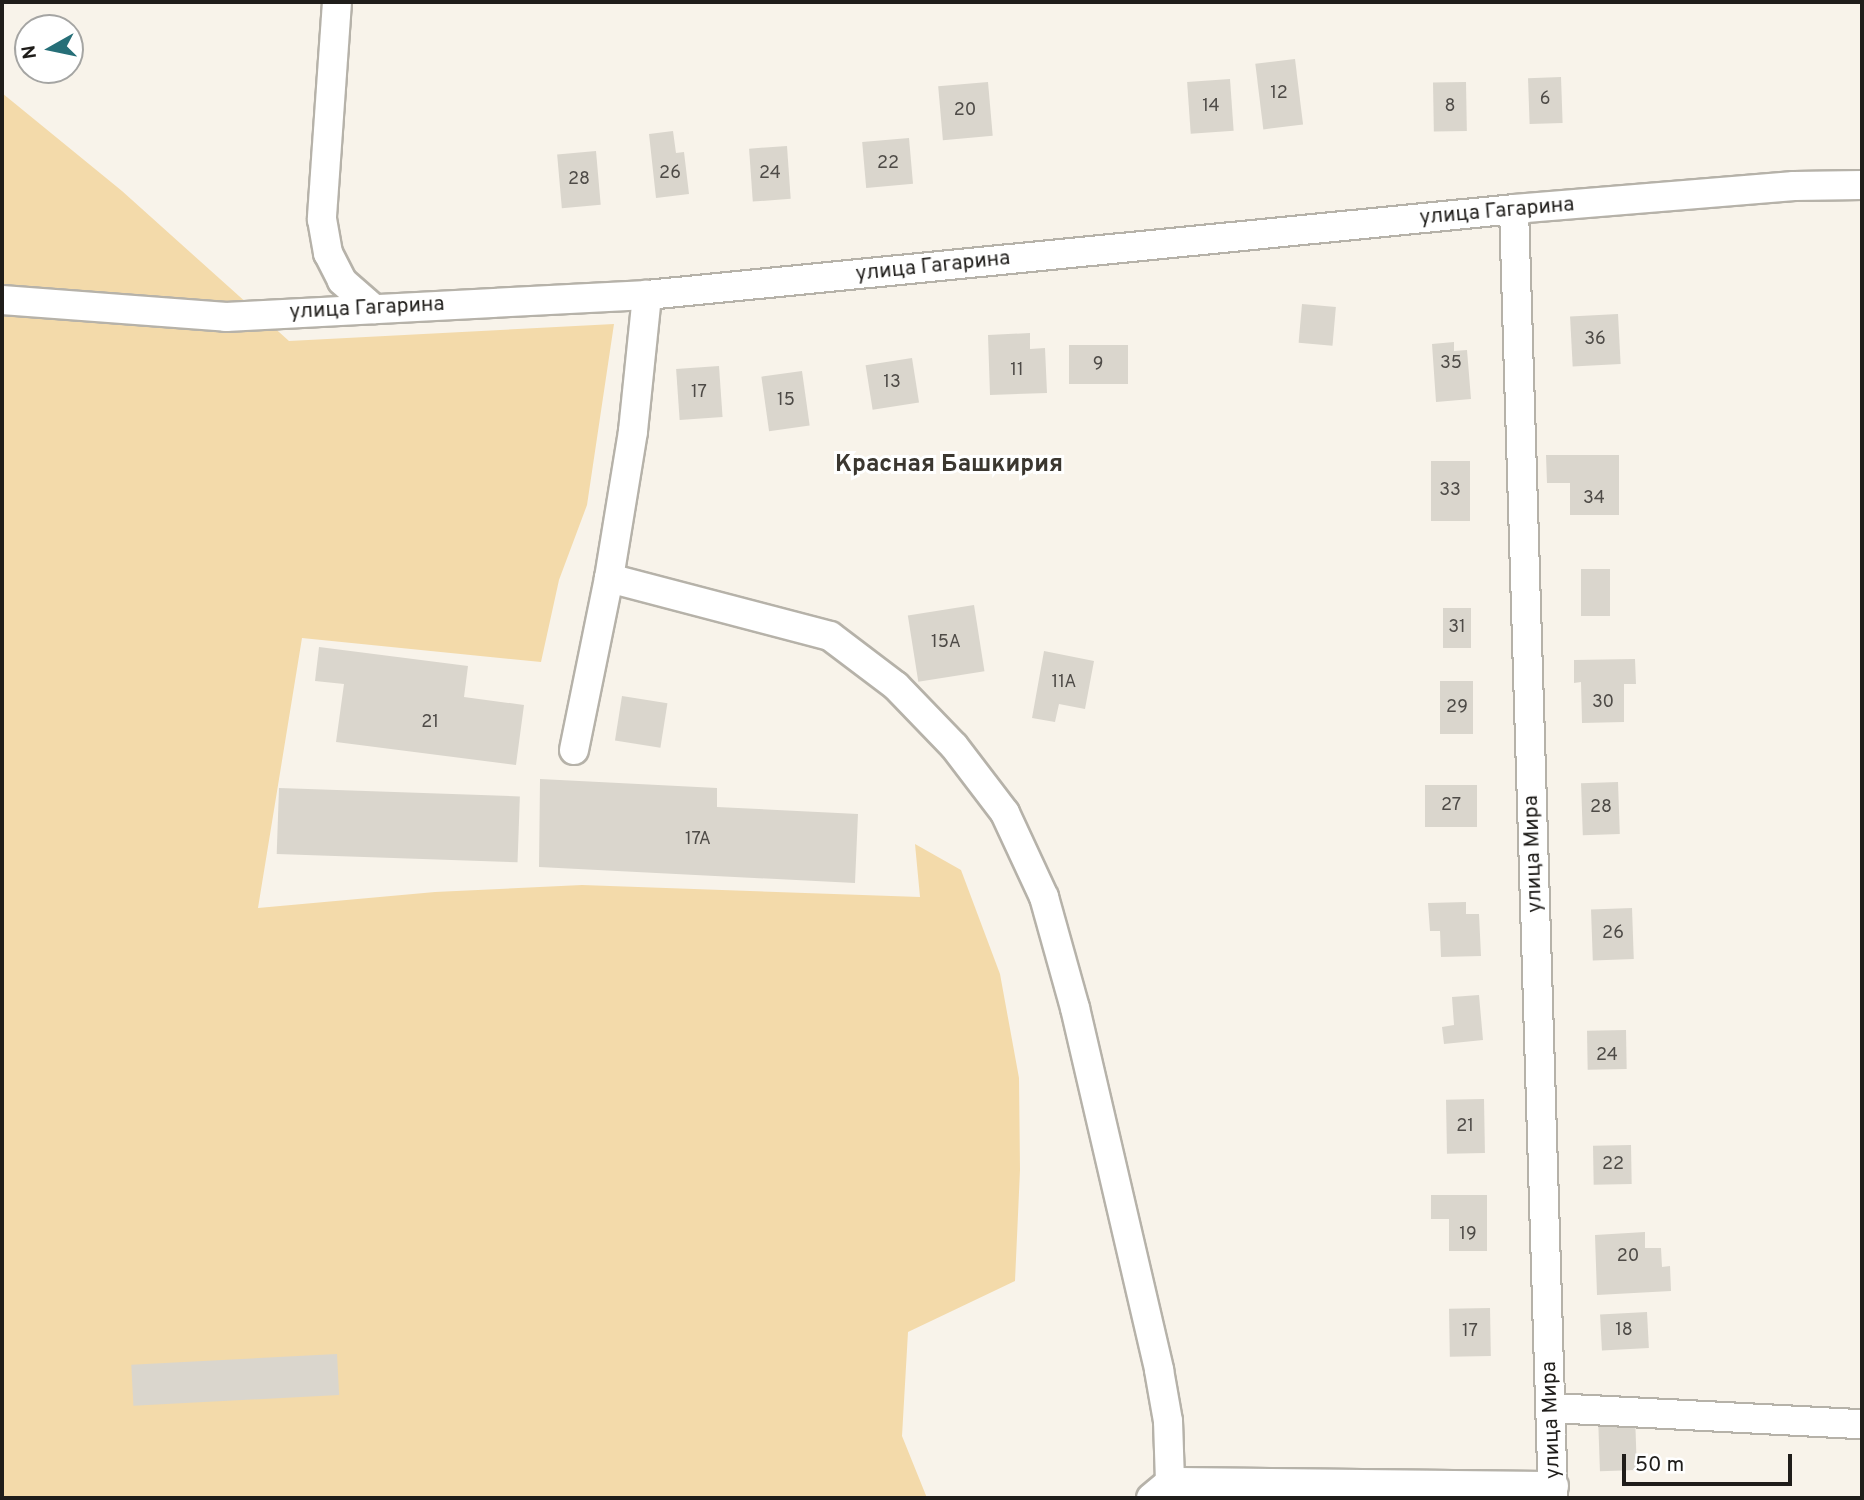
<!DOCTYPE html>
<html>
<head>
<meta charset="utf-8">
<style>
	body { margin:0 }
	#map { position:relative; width:1864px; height:1500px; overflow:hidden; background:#f8f3ea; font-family:Overpass,sans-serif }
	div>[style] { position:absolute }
	.green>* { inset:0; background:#f3daaa }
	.building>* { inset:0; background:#dad6cd; transform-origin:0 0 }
	.roads { filter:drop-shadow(2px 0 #b6b2a9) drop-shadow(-2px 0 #b6b2a9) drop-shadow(0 2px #b6b2a9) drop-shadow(0 -2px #b6b2a9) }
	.minor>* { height:28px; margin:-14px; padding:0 14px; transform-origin:14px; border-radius:14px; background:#fff }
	span { translate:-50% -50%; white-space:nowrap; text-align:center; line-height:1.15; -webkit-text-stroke:6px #fff; paint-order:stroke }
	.number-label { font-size:18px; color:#4e4b47 }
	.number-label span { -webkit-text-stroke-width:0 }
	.street-label { font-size:21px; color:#1f1d1a }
	.quarter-label { font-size:24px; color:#3b3730; font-weight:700 }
	.frame { position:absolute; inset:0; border:4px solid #1f1d1a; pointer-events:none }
	.north { position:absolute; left:14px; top:14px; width:70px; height:70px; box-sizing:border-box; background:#fff; border:2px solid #a5a5a3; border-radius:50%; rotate:261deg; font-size:19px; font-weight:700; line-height:28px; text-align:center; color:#1f1d1a }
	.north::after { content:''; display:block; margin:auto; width:24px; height:32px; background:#266f78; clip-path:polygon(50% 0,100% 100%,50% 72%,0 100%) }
	.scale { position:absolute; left:1622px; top:1454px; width:170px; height:32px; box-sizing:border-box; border:4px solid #1f1d1a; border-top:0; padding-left:9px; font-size:21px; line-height:24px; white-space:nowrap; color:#1f1d1a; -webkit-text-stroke:5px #fff; paint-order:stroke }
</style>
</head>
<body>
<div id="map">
	<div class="green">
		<i style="clip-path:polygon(2px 93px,122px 191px,289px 341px,614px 324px,587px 505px,559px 580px,541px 662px,302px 638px,258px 908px,435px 892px,582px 885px,920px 897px,915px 844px,961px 870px,1000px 974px,1019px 1078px,1020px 1170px,1015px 1281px,908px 1332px,902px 1436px,927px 1498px,2px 1498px)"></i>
	</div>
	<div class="building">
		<i style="left:1295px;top:59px;width:66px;height:40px;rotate:83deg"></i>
		<i style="left:1561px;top:77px;width:46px;height:33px;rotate:88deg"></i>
		<i style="left:1230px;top:79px;width:52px;height:43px;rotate:86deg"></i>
		<i style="left:988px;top:82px;width:54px;height:50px;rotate:85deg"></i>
		<i style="left:1466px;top:82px;width:49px;height:33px;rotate:89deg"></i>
		<i style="clip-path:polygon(673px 131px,676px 153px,684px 152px,689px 194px,656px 198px,649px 134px)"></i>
		<i style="left:909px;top:138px;width:46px;height:47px;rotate:85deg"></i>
		<i style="left:787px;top:146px;width:53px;height:38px;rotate:86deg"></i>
		<i style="left:596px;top:151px;width:54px;height:39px;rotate:85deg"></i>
		<i style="left:1302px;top:304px;width:34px;height:39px;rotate:5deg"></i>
		<i style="left:1618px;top:314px;width:50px;height:48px;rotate:87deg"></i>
		<i style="clip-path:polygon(1030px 333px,1030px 349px,1045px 348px,1047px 393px,990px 395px,988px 335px)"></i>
		<i style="clip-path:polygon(1454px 342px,1454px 351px,1467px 350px,1471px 399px,1436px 402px,1432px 344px)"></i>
		<i style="left:1128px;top:345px;width:39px;height:59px;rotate:90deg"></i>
		<i style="left:912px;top:358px;width:45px;height:47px;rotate:81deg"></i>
		<i style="left:719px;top:366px;width:51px;height:43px;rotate:86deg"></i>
		<i style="left:802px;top:371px;width:55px;height:41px;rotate:82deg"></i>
		<i style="clip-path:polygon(1546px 455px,1619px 455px,1619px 515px,1570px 515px,1570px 483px,1547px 483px)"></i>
		<i style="left:1431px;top:461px;width:39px;height:60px"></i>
		<i style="left:1581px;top:569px;width:29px;height:47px"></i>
		<i style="left:974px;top:605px;width:67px;height:67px;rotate:81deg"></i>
		<i style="left:1471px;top:608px;width:40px;height:28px;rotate:90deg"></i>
		<i style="clip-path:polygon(319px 647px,468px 666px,464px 697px,524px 705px,516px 765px,336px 742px,344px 684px,315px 681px)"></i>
		<i style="clip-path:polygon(1044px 651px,1094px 661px,1085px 709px,1059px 704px,1055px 722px,1032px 718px)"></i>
		<i style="clip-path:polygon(1635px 659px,1636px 684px,1624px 684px,1624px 722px,1582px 723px,1581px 682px,1574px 683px,1574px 660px)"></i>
		<i style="left:1440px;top:681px;width:33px;height:53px"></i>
		<i style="left:622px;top:696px;width:46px;height:45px;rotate:9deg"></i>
		<i style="clip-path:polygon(540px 779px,717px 788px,717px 807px,858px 814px,855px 883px,539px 867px)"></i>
		<i style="left:1618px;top:782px;width:52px;height:37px;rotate:88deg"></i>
		<i style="left:1425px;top:785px;width:52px;height:42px"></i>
		<i style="left:279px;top:788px;width:241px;height:66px;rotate:2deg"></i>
		<i style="clip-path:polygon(1466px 902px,1466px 914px,1479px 914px,1481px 956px,1441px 957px,1440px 931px,1430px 931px,1428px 903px)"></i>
		<i style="left:1632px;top:908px;width:51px;height:41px;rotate:88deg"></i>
		<i style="clip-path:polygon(1479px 995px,1483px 1040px,1444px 1044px,1442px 1027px,1454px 1025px,1452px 997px)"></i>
		<i style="left:1626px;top:1030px;width:39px;height:39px;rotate:89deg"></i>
		<i style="left:1484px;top:1099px;width:54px;height:38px;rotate:89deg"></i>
		<i style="left:1631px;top:1145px;width:39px;height:38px;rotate:89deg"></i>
		<i style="clip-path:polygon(1431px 1195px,1487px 1195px,1487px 1251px,1449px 1251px,1449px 1219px,1431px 1219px)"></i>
		<i style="clip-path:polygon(1645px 1232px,1645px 1248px,1661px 1248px,1662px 1267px,1670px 1266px,1671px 1291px,1597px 1295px,1595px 1235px)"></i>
		<i style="left:1490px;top:1308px;width:48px;height:41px;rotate:89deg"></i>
		<i style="left:1647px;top:1312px;width:36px;height:47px;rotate:87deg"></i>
		<i style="left:337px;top:1354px;width:41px;height:206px;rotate:87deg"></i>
		<i style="left:1635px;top:1415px;width:55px;height:37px;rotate:88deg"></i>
	</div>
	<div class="roads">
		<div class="minor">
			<i style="left:337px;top:2px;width:218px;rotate:94deg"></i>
			<i style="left:322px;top:219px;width:35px;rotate:80deg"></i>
			<i style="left:328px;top:253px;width:31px;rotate:63deg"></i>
			<i style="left:342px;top:281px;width:43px;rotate:41.2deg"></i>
			<i style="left:1514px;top:209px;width:1290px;rotate:88.27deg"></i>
			<i style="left:2px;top:300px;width:225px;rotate:4.3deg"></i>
			<i style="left:226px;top:317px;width:422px;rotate:-3deg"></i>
			<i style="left:647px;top:295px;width:871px;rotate:-5.66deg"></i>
			<i style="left:1514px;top:209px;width:281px;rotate:-4.7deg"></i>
			<i style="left:1794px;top:186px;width:68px;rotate:-0.8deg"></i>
			<i style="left:609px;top:578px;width:228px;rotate:14.7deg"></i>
			<i style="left:830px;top:636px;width:83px;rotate:37.1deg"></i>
			<i style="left:896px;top:686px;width:83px;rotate:46deg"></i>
			<i style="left:954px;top:746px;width:84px;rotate:52.7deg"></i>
			<i style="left:1005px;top:813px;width:93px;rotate:65.1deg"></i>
			<i style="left:1044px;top:897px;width:115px;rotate:74.4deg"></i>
			<i style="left:1075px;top:1008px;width:372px;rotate:76.9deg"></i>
			<i style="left:1159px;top:1370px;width:52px;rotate:80deg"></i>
			<i style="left:1168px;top:1421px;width:61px;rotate:88.1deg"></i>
			<i style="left:574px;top:750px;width:176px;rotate:-78.5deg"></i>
			<i style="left:609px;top:578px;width:149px;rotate:-80.7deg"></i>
			<i style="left:633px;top:431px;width:137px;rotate:-84.1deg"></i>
			<i style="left:1552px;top:1408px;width:310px;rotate:3deg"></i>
			<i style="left:1151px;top:1498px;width:25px;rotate:-40deg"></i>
			<i style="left:1170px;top:1482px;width:384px;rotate:0.6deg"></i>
		</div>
	</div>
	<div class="number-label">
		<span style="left:1279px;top:94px">12</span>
		<span style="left:1545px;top:100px">6</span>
		<span style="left:1211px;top:107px">14</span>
		<span style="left:1450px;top:107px">8</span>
		<span style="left:965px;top:111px">20</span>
		<span style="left:888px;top:164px">22</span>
		<span style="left:670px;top:174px">26</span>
		<span style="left:770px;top:174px">24</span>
		<span style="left:579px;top:180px">28</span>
		<span style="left:1595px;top:340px">36</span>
		<span style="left:1451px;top:364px">35</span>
		<span style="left:1098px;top:365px">9</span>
		<span style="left:1017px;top:371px">11</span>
		<span style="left:892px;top:383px">13</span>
		<span style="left:699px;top:393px">17</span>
		<span style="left:786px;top:401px">15</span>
		<span style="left:1450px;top:491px">33</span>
		<span style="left:1594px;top:499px">34</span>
		<span style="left:1457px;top:628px">31</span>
		<span style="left:946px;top:643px">15А</span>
		<span style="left:1064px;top:683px">11А</span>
		<span style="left:1603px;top:703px">30</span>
		<span style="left:1457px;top:708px">29</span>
		<span style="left:430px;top:723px">21</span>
		<span style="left:1451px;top:806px">27</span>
		<span style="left:1601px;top:808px">28</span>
		<span style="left:698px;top:840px">17А</span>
		<span style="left:1613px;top:934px">26</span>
		<span style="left:1607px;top:1056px">24</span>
		<span style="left:1465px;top:1127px">21</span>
		<span style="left:1613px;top:1165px">22</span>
		<span style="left:1468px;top:1235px">19</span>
		<span style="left:1628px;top:1257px">20</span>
		<span style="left:1624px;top:1331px">18</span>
		<span style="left:1470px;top:1332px">17</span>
	</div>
	<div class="street-label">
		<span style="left:1497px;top:212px;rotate:-5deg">улица Гагарина</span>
		<span style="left:933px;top:267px;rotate:-6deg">улица Гагарина</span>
		<span style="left:367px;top:309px;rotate:-3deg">улица Гагарина</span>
		<span style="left:1534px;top:854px;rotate:-92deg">улица Мира</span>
		<span style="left:1552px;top:1420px;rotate:-92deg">улица Мира</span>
	</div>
	<div class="quarter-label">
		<span style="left:949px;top:466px">Красная Башкирия</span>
	</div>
	<div class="frame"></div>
	<div class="north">N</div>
	<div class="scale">50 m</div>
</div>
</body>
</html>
